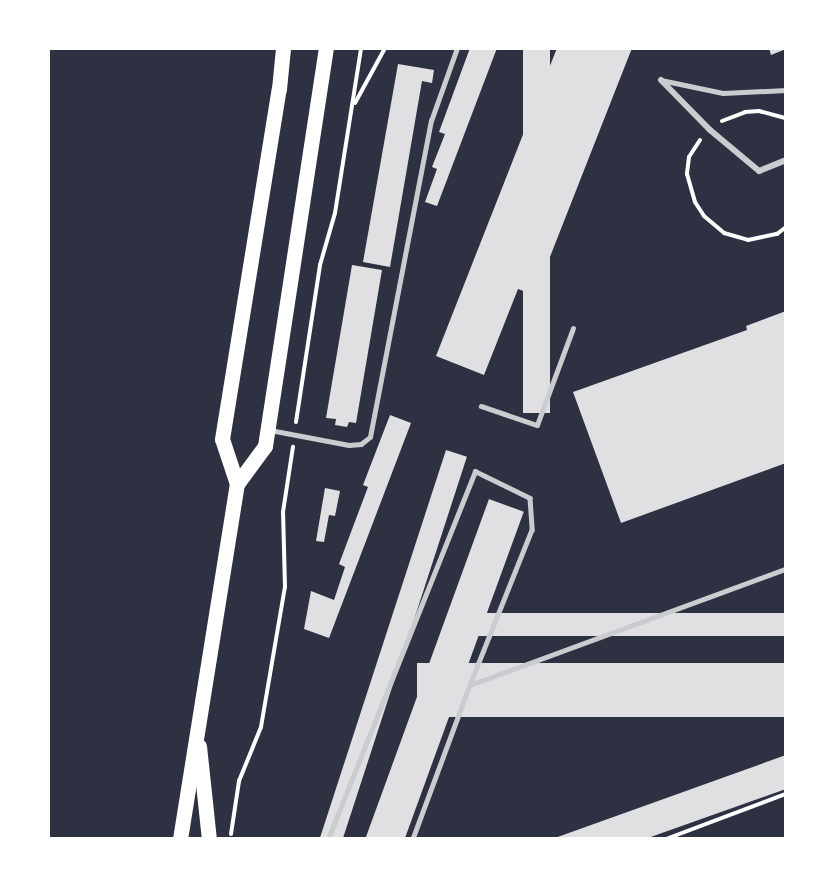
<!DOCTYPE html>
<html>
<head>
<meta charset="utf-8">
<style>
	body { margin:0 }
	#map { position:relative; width:834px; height:887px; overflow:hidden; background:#2d3142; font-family:"PT Sans",sans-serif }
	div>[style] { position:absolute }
	.building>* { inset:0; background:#e0e0e3; transform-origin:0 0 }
	.path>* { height:4px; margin:-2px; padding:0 2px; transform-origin:2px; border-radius:2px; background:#fff }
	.service>* { height:4.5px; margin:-2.25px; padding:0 2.25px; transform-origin:2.25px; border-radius:2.25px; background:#caccd0 }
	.minor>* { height:6px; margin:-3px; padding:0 3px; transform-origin:3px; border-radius:3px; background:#caccd0 }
	.primary>* { height:15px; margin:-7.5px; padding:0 7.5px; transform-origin:7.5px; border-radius:7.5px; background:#fff }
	span { translate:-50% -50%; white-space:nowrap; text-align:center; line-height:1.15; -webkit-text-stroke:4.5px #fff; paint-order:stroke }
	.frame { position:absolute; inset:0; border:50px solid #fff; pointer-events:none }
</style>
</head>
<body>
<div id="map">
	<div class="building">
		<i style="clip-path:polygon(470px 48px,497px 48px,437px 206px,425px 202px,437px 169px,432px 167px,445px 134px,439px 132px)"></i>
		<i style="left:523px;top:48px;width:27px;height:365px"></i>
		<i style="clip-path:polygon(557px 48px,632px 48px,535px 295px,518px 289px,484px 375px,436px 356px)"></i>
		<i style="clip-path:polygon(769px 48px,786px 48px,786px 49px,771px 55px)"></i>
		<i style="clip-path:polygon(398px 64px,434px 70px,432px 83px,422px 81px,390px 267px,363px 262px)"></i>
		<i style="clip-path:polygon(352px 265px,382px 270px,356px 423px,349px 422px,347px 427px,335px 425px,336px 419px,326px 418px)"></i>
		<i style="clip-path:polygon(786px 311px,786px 463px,621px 523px,573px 392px,747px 330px,746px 326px)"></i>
		<i style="clip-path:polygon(390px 415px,411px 423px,329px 638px,304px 629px,311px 591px,334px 600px,345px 567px,339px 564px,368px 487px,363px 485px)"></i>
		<i style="left:446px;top:450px;width:22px;height:418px;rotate:18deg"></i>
		<i style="clip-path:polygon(325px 488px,340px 491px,335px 516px,329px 515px,324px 542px,316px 541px)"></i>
		<i style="left:489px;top:499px;width:37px;height:365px;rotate:20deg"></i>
		<i style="left:786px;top:613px;width:23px;height:338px;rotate:90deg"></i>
		<i style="left:786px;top:663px;width:54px;height:369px;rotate:90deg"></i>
		<i style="clip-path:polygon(786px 755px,786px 789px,645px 839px,552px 839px)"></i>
	</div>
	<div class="path">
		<i style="left:355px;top:103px;width:63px;rotate:-61.4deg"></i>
		<i style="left:722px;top:121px;width:25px;rotate:-21deg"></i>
		<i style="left:745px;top:112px;width:14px;rotate:-4deg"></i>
		<i style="left:759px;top:111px;width:28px;rotate:15deg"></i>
		<i style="left:700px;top:140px;width:20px;rotate:123deg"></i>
		<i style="left:689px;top:157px;width:17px;rotate:97deg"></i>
		<i style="left:687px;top:174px;width:29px;rotate:74deg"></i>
		<i style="left:695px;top:202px;width:17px;rotate:57deg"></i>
		<i style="left:704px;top:216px;width:26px;rotate:40deg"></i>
		<i style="left:724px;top:233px;width:25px;rotate:16deg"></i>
		<i style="left:748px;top:240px;width:30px;rotate:-12deg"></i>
		<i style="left:777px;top:234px;width:11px;rotate:-38deg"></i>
		<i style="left:296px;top:422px;width:159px;rotate:-81.3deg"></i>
		<i style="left:320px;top:265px;width:54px;rotate:-73.9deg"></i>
		<i style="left:335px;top:213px;width:167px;rotate:-81deg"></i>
		<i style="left:231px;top:834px;width:54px;rotate:-81.4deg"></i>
		<i style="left:239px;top:781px;width:58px;rotate:-67.8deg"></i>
		<i style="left:261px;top:727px;width:142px;rotate:-80.3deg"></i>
		<i style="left:285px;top:587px;width:75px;rotate:-91.5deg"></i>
		<i style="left:283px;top:512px;width:66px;rotate:-81.3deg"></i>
		<i style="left:666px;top:839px;width:128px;rotate:-20.6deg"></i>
	</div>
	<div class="service">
		<i style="left:661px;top:80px;width:63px;rotate:11.8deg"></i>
		<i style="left:723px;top:93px;width:63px;rotate:-2.7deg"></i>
		<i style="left:481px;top:406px;width:59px;rotate:18.7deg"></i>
		<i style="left:537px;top:425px;width:103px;rotate:-69.6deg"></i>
		<i style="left:270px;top:430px;width:80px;rotate:10.8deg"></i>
		<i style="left:349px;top:445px;width:12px;rotate:-5deg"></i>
		<i style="left:361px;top:444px;width:11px;rotate:-38deg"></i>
		<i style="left:370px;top:437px;width:322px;rotate:-79.1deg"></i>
		<i style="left:431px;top:121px;width:77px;rotate:-70.4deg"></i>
		<i style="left:470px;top:685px;width:337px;rotate:-20.2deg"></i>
		<i style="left:328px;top:839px;width:396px;rotate:-68.2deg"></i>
		<i style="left:475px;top:471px;width:61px;rotate:26.1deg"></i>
		<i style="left:530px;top:498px;width:32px;rotate:86deg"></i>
		<i style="left:532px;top:530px;width:167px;rotate:111.8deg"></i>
		<i style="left:470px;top:685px;width:164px;rotate:110.3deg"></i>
	</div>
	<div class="minor">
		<i style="left:661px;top:80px;width:70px;rotate:45.6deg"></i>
		<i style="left:710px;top:130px;width:64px;rotate:39.9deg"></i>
		<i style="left:759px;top:171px;width:29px;rotate:-22deg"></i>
	</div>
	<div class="primary">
		<i style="left:237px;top:484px;width:47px;rotate:-108.4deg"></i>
		<i style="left:222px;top:439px;width:355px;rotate:-80.8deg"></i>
		<i style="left:279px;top:89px;width:41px;rotate:-84.4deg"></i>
		<i style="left:199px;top:746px;width:94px;rotate:83.9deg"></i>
		<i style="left:180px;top:839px;width:360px;rotate:-80.9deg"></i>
		<i style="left:237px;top:484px;width:47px;rotate:-53.6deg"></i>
		<i style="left:265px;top:446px;width:403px;rotate:-81.3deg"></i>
	</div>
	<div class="frame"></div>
</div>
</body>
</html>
